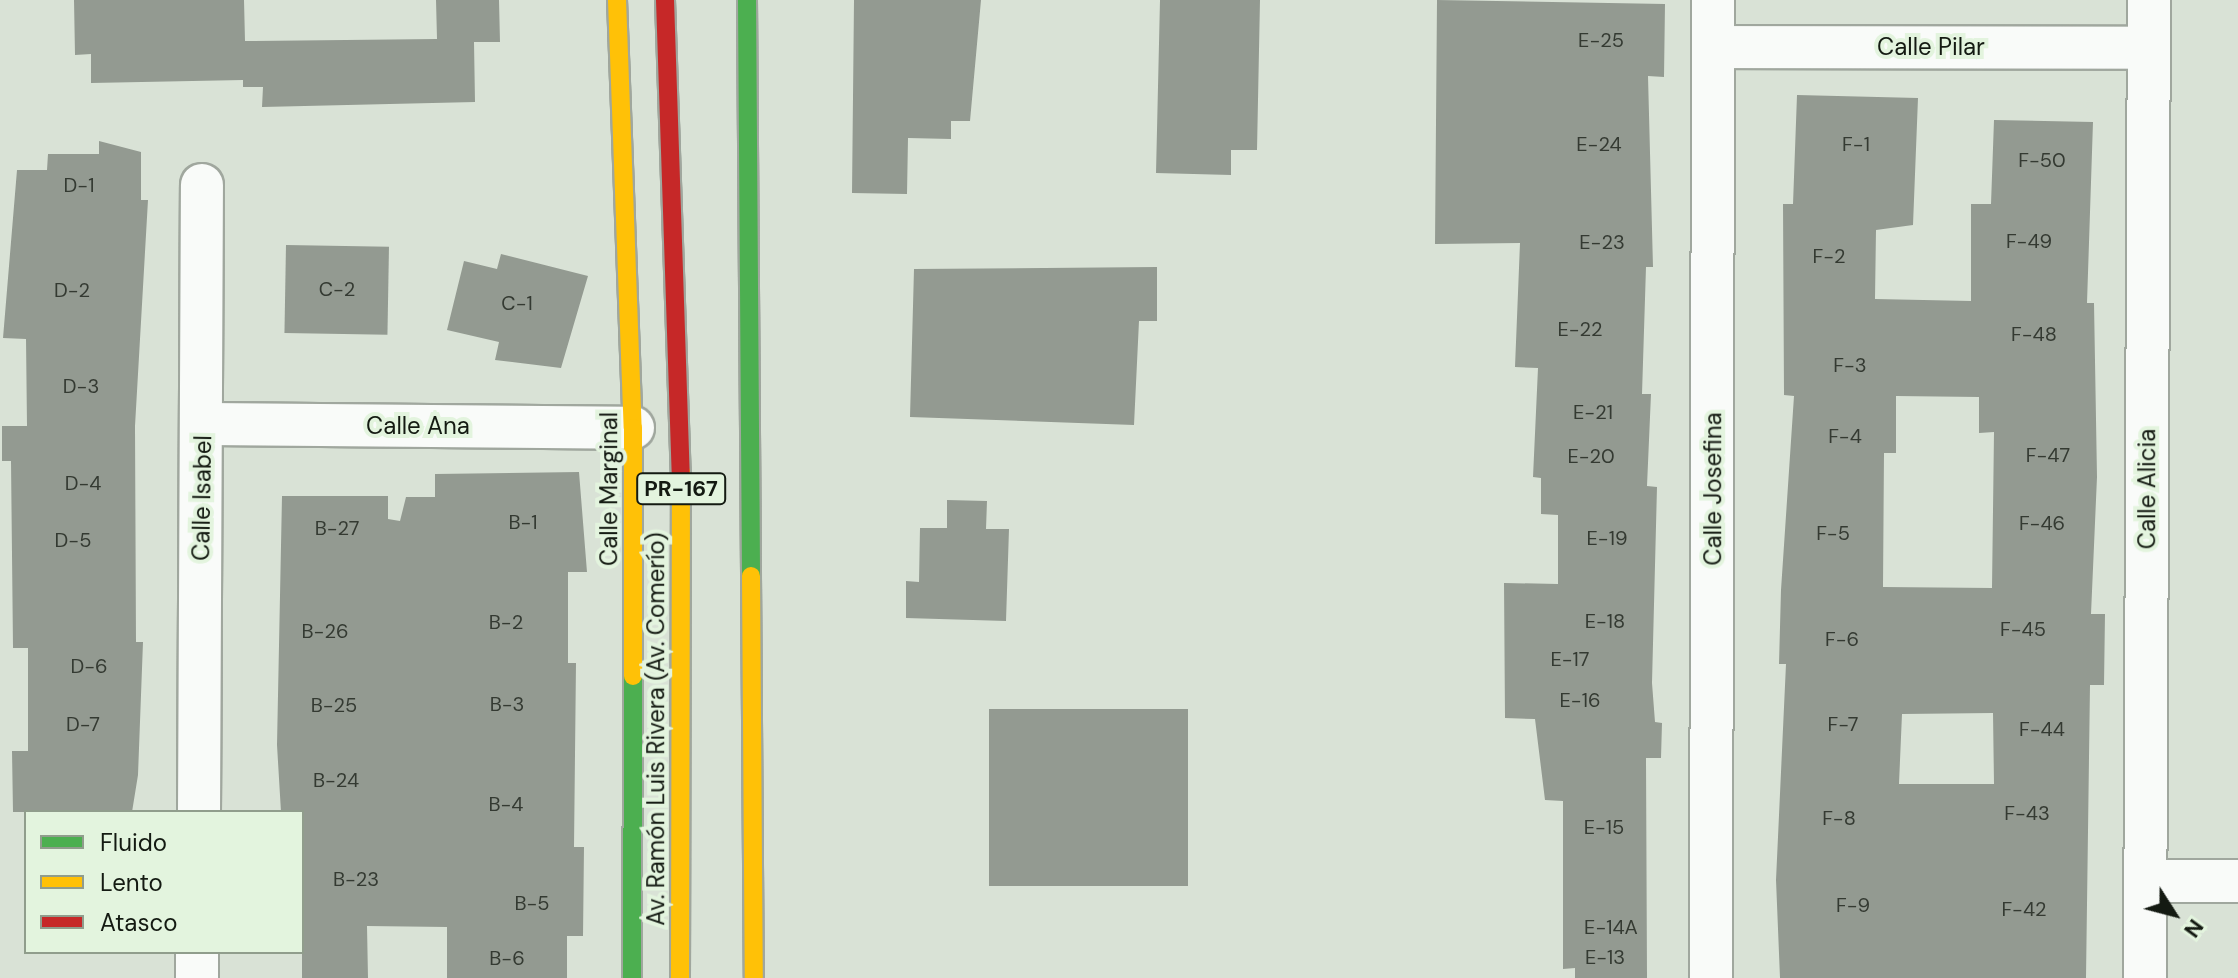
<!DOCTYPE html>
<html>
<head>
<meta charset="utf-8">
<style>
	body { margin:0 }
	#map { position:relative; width:2238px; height:978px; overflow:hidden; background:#d9e2d6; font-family:"DM Sans",sans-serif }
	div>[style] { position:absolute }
	.building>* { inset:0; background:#939a91; transform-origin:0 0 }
	.roads { filter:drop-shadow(2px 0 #a0a79e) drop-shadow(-2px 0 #a0a79e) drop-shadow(0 2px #a0a79e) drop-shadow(0 -2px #a0a79e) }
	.street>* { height:42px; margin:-21px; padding:0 21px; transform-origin:21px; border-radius:21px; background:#f9fbf9 }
	.fast>* { height:18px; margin:-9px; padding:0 9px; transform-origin:9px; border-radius:9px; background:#4caf50 }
	.slow>* { height:18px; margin:-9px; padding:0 9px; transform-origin:9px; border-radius:9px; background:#ffc107 }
	.jam>* { height:18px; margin:-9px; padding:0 9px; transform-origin:9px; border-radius:9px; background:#c62828 }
	span { translate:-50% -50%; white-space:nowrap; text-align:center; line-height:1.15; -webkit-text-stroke:8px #e3f4de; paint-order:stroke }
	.number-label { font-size:20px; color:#343a32 }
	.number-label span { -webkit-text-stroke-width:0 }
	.shield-label span { padding:2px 6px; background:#e3f4de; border:2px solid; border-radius:6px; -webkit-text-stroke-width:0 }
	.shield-label { font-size:22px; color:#141a12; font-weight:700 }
	.street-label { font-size:24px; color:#141a12 }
	.legend { position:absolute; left:24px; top:810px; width:280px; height:144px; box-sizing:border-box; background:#e3f4de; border:2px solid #909d8c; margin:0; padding:10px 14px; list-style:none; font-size:24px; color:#141a12 }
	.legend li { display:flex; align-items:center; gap:16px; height:40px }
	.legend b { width:40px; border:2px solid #909d8c }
	.north { position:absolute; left:2134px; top:874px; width:80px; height:80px; -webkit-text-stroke:6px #e3f4de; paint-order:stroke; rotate:126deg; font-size:22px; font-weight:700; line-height:32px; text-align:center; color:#141a12 }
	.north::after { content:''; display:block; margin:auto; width:28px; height:36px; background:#141a12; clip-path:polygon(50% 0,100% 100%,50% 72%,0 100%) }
</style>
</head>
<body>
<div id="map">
	<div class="building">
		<i style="clip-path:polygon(74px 0,244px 0,245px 41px,437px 39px,436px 0,499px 0,500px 42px,474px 42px,475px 102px,262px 107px,263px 87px,243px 87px,243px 80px,91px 83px,91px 54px,75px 55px)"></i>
		<i style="clip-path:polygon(854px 0,981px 0,970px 121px,951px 121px,951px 139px,908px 138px,907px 194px,852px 193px)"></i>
		<i style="clip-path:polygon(1160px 0,1260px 0,1257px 150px,1231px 150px,1231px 175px,1156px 173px)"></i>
		<i style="clip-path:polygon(1437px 0,1665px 4px,1664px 77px,1648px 76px,1653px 267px,1646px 267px,1642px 394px,1651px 394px,1647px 486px,1657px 487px,1652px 683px,1655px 722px,1662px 723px,1661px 758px,1646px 758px,1647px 978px,1575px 978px,1575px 968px,1563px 969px,1563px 801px,1545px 800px,1535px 719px,1505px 718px,1504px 583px,1558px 584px,1558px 515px,1541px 514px,1541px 478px,1533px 477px,1538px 368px,1515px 367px,1520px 243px,1435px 244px)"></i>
		<i style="clip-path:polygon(evenodd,1797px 95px,1918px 98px,1913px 225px,1876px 230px,1875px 299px,1971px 301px,1971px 204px,1991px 204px,1994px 120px,2093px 122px,2087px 303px,2094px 303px,2097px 477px,2091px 614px,2105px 614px,2104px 685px,2090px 685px,2086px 978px,1780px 978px,1776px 880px,1786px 664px,1779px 664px,1781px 590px,1794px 396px,1784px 395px,1783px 204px,1793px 204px,1797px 95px,1896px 396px,1979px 397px,1979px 433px,1994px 432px,1992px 588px,1883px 587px,1884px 453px,1896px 453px,1896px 396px,1797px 95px,1993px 713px,1994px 784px,1899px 784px,1902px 714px,1993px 713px)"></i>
		<i style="clip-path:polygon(99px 141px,141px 152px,141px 200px,148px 200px,135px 426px,136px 642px,143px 642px,138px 775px,132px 812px,13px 812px,12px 751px,28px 751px,28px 648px,13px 648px,11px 461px,2px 461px,2px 426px,27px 426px,26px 339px,3px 338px,17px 170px,47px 170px,48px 154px,99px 154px)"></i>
		<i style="left:286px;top:245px;width:103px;height:88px;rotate:1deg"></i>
		<i style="clip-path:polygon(501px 254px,588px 276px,561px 368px,495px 360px,499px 342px,447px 330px,464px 261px,497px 269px)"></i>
		<i style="clip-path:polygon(1157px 267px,1157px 321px,1139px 321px,1134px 425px,910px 417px,914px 269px)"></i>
		<i style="clip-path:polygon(579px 472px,587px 572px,568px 572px,568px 663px,576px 663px,574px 847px,584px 847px,583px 936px,567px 936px,567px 978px,447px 978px,447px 927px,367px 926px,368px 978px,302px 978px,302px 812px,281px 812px,277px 745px,282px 496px,388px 496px,388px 519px,400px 521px,406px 497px,435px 497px,435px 474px)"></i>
		<i style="clip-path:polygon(947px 500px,987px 501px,986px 529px,1009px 529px,1006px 621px,906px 618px,906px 581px,919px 582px,920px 528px,947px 528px)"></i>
		<i style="left:989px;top:709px;width:199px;height:177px"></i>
	</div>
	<div class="roads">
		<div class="street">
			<i style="left:1713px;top:47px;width:436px;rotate:0.1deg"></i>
			<i style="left:202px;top:424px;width:431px;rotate:0.5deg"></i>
			<i style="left:199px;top:812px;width:627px;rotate:-89.73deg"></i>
			<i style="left:2145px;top:881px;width:93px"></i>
			<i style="left:197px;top:978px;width:26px;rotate:-90deg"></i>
			<i style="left:1711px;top:978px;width:978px;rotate:-89.88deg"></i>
			<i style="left:2145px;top:978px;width:978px;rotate:-89.77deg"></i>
		</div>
		<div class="fast">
			<i style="left:747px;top:0;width:576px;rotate:89.6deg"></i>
			<i style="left:632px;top:978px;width:302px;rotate:-89.8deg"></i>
		</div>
		<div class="slow">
			<i style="left:617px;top:0;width:428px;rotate:87.9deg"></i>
			<i style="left:633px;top:428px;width:248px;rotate:90deg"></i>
			<i style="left:751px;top:576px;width:402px;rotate:89.6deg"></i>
			<i style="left:680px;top:978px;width:506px;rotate:-89.89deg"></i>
		</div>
		<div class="jam">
			<i style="left:665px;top:0;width:472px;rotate:88.1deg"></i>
		</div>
	</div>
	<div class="number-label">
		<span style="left:1601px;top:40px">E-25</span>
		<span style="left:1599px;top:144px">E-24</span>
		<span style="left:1856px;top:144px">F-1</span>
		<span style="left:2042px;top:160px">F-50</span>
		<span style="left:79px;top:185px">D-1</span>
		<span style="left:2029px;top:241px">F-49</span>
		<span style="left:1602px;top:242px">E-23</span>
		<span style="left:1829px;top:256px">F-2</span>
		<span style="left:337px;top:289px">C-2</span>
		<span style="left:72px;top:290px">D-2</span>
		<span style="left:517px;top:303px">C-1</span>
		<span style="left:1580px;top:329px">E-22</span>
		<span style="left:2034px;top:334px">F-48</span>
		<span style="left:1850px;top:365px">F-3</span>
		<span style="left:81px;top:386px">D-3</span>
		<span style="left:1593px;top:412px">E-21</span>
		<span style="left:1845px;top:436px">F-4</span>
		<span style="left:2048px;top:455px">F-47</span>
		<span style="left:1591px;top:456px">E-20</span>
		<span style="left:83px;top:483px">D-4</span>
		<span style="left:523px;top:522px">B-1</span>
		<span style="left:2042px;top:523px">F-46</span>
		<span style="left:337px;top:528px">B-27</span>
		<span style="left:1833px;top:533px">F-5</span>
		<span style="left:1607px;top:538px">E-19</span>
		<span style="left:73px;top:540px">D-5</span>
		<span style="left:1605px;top:621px">E-18</span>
		<span style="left:506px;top:622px">B-2</span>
		<span style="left:2023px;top:629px">F-45</span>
		<span style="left:325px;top:631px">B-26</span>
		<span style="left:1842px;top:639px">F-6</span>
		<span style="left:1570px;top:659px">E-17</span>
		<span style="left:89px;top:666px">D-6</span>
		<span style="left:1580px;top:700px">E-16</span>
		<span style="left:507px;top:704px">B-3</span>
		<span style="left:334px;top:705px">B-25</span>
		<span style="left:83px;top:724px">D-7</span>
		<span style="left:1843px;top:724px">F-7</span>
		<span style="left:2042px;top:729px">F-44</span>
		<span style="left:336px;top:780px">B-24</span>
		<span style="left:506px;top:804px">B-4</span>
		<span style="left:2027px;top:813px">F-43</span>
		<span style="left:1839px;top:818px">F-8</span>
		<span style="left:1604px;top:827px">E-15</span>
		<span style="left:356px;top:879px">B-23</span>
		<span style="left:532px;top:903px">B-5</span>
		<span style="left:1853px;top:905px">F-9</span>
		<span style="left:2024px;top:909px">F-42</span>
		<span style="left:1611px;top:927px">E-14A</span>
		<span style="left:1605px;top:957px">E-13</span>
		<span style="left:507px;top:958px">B-6</span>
	</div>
	<div class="shield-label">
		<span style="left:681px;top:489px">PR-167</span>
	</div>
	<div class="street-label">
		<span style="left:1931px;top:47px">Calle Pilar</span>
		<span style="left:418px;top:426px">Calle Ana</span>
		<span style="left:609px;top:489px;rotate:-90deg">Calle Marginal</span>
		<span style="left:1713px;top:489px;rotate:-90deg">Calle Josefina</span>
		<span style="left:2147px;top:489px;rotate:-90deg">Calle Alicia</span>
		<span style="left:202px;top:498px;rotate:-89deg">Calle Isabel</span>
		<span style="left:656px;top:729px;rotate:-90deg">Av. Ramón Luis Rivera (Av. Comerío)</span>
	</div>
	<ul class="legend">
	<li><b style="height:10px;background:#4caf50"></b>Fluido</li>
	<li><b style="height:10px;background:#ffc107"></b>Lento</li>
	<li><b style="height:10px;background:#c62828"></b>Atasco</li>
	</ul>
	<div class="north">N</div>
</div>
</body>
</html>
